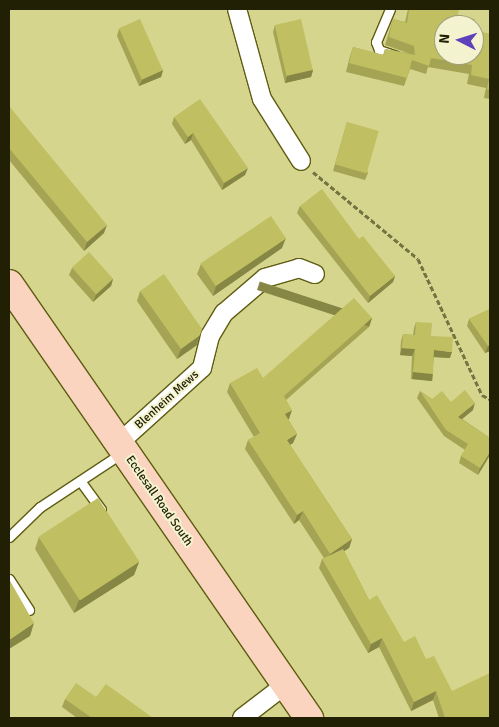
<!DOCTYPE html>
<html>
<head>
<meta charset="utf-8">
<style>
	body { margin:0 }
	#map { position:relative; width:499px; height:727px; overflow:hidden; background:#d5d58d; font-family:Signika,sans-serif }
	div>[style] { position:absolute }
	.path>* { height:3px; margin-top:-1.5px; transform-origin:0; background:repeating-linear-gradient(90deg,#747443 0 5px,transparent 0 7.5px) }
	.roads { filter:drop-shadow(1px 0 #5f5d13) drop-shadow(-1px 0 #5f5d13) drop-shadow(0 1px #5f5d13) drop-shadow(0 -1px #5f5d13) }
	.lane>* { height:9px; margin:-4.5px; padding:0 4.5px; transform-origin:4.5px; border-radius:4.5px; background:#fff }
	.street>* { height:18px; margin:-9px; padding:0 9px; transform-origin:9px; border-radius:9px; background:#fff }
	.primary>* { height:28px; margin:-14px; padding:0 14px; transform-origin:14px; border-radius:14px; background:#fbd4c0 }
	.wall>* { inset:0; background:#a5a454 }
	.shaded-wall>* { inset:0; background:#868645; transform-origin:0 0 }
	.building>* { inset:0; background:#c0bf62; transform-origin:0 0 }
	span { translate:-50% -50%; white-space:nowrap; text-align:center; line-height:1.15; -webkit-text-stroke:4px #f3f3d0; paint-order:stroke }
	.street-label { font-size:12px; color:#212004 }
	.frame { position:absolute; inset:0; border:10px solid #212004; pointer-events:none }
	.north { position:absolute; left:434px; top:15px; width:50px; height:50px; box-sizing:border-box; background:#f3f3d0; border:1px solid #9f9f7e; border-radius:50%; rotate:275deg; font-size:14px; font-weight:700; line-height:20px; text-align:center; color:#212004 }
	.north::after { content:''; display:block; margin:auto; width:18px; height:22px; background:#5d42ba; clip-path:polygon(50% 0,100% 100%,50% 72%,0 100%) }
</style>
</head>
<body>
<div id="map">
	<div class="path">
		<i style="left:313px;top:172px;width:136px;rotate:39.6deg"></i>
		<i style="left:418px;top:259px;width:150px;rotate:64.8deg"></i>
		<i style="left:482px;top:395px;width:9px;rotate:27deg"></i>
	</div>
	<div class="roads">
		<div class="lane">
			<i style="left:390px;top:9px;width:36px;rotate:113deg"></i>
			<i style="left:376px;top:42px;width:9px;rotate:69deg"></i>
			<i style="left:379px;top:50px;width:18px;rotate:19deg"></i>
			<i style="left:81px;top:482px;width:34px;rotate:54deg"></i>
			<i style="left:9px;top:537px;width:43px;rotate:-44.1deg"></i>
			<i style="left:40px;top:507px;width:98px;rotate:-33.4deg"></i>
			<i style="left:9px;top:579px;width:37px;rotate:57deg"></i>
		</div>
		<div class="street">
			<i style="left:237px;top:9px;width:93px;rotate:74.5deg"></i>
			<i style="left:262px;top:99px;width:73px;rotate:57.8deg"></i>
			<i style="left:119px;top:443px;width:112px;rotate:-42.1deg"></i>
			<i style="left:202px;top:368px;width:33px;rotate:-76deg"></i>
			<i style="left:210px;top:336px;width:27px;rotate:-59deg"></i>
			<i style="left:224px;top:313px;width:54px;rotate:-40.5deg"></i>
			<i style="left:265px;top:278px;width:35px;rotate:-16deg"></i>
			<i style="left:299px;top:268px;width:17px;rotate:21deg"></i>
			<i style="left:242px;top:718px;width:54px;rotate:-37.5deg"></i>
		</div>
		<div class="primary">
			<i style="left:9px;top:284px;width:528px;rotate:55.35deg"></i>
		</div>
	</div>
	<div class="wall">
		<i style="clip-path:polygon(408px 9px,459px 9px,444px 25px,490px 34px,490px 99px,484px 98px,486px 88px,467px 84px,469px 74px,428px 67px,426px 74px,410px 69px,404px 86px,346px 72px,350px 56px,353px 47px,383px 55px,385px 49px,408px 53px,385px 45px,393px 19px,405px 22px)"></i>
		<i style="clip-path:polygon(275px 25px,313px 70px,311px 77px,285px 83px,273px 32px)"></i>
		<i style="clip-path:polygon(119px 29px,163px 70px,161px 77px,139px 86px,117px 36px)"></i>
		<i style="clip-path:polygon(9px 106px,104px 233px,84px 251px,9px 160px)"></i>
		<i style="clip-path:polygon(174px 117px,245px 175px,222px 190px,191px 140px,185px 144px,172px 124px)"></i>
		<i style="clip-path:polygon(347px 122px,368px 173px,365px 180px,333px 171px)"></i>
		<i style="clip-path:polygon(300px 206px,359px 239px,395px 276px,393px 282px,368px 303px,297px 213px)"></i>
		<i style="clip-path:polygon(282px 248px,213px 296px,197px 274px,201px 264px)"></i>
		<i style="clip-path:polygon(72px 268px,113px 279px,111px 286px,93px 302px,69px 275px)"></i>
		<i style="clip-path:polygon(140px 291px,197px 345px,177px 359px,137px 301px)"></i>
		<i style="clip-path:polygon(490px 309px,490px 351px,485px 353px,467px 326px,469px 319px)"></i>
		<i style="clip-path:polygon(372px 318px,369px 327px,286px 400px,289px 419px,288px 419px,297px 434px,293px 443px,290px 445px,352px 539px,349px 548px,344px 551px,369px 600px,404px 642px,426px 659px,452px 691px,490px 718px,439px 718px,433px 700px,411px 711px,379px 647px,368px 653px,319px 568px,322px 559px,324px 558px,299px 520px,294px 524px,245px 449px,248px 440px,254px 437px,227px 392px,230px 383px,263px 378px)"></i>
		<i style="clip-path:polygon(416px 322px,431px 336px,450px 358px,434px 357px,431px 381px,411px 379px,412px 356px,400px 355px,401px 341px,403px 334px,413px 335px,414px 328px)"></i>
		<i style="clip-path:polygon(420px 391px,432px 399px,451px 402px,473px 410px,462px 419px,490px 438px,490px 455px,478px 475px,459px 463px,461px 456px,465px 450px,444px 436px,417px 398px)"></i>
		<i style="clip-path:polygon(39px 537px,139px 562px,134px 575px,74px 613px,35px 549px)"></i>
		<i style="clip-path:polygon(96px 697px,153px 718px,77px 718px,62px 707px,65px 699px)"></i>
	</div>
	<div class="shaded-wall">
		<i style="clip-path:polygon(163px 70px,161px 77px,139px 86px,142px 80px)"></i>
		<i style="clip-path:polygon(313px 70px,311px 77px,285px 83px,287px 76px)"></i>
		<i style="clip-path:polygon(193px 133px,191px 140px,185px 144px,188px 137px)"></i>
		<i style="clip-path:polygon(248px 168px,245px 175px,222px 190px,224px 183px)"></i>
		<i style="clip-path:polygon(107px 225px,104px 233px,84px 251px,87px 242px)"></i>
		<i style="clip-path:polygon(286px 238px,282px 248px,213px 296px,216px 286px)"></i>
		<i style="clip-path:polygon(395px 276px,393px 282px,368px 303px,370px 296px)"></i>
		<i style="clip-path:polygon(113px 279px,111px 286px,93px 302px,96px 295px)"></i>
		<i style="left:372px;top:318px;width:9px;height:118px;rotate:108deg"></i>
		<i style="clip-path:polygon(200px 335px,197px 345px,177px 359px,181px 349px)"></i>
		<i style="clip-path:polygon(490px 345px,490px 351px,485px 353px,488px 346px)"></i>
		<i style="clip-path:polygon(402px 348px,415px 349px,412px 356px,400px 355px)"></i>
		<i style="clip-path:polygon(434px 350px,452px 352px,450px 358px,432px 357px)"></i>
		<i style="left:413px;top:372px;width:20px;height:7px;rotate:6deg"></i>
		<i style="clip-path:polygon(475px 403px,473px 410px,456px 424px,458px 417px)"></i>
		<i style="clip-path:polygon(292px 410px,289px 419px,282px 423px,285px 414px)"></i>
		<i style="clip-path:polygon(297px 434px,293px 443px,284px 448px,287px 440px)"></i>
		<i style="clip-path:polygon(490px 452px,490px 455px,478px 475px,480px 468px)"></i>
		<i style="clip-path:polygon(303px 511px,299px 520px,294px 524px,297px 515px)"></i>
		<i style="clip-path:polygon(352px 539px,349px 548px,327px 562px,330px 554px)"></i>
		<i style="clip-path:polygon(139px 562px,134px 575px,74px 613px,79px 600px)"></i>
		<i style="clip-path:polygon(34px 623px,30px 636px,9px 649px,9px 640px)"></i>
		<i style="clip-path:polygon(382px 638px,379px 647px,368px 653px,371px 644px)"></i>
		<i style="clip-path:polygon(436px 691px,433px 700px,411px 711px,414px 702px)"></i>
	</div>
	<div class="building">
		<i style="clip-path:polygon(409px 9px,459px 9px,458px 16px,475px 19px,474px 25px,444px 25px,444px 55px,474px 55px,474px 30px,490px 34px,490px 90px,487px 89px,489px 79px,471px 75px,472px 65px,431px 58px,429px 66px,412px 60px,407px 78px,349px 63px,353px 47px,384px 55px,385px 49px,415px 55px,414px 46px,389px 37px,393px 19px,407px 23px)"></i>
		<i style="left:140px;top:19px;width:56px;height:23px;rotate:66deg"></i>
		<i style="left:301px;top:19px;width:52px;height:27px;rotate:77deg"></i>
		<i style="clip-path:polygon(200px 99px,248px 168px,224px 183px,193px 133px,188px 137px,174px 117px)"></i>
		<i style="clip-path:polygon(9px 106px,107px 225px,87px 242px,9px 148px)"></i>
		<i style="left:347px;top:122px;width:33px;height:44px;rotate:16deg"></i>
		<i style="clip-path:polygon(322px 189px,359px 239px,363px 236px,395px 276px,370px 296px,300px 206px)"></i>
		<i style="left:271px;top:216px;width:27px;height:85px;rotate:56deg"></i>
		<i style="left:89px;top:252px;width:36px;height:23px;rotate:48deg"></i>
		<i style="clip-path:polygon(164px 274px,202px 329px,200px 335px,181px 349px,140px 291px)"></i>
		<i style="clip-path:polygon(354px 298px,372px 318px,284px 396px,292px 410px,285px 414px,297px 434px,287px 440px,352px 539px,330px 554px,303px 511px,297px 515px,248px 440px,260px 433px,230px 383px,257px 368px,263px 378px)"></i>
		<i style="clip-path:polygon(490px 309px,490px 345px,488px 346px,469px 319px)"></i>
		<i style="clip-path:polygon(416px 322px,432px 323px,431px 336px,453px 337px,452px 352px,434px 350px,433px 374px,413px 372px,415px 349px,402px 348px,403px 334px,415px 335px)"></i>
		<i style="clip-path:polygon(465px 390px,475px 403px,458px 417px,490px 438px,490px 452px,480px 468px,461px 456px,468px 444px,446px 430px,420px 391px,432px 399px,442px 391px,451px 402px)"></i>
		<i style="left:98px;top:498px;width:76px;height:71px;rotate:57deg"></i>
		<i style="clip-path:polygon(343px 549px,369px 600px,377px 595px,404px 642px,415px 636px,426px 659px,434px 656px,452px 691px,490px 673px,490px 718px,445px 718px,436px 691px,414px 702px,382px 638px,371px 644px,322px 559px)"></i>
		<i style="clip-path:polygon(9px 579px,34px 623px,9px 640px)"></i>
		<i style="clip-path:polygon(76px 683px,96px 697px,106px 684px,153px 718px,92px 718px,65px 699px)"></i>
	</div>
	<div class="street-label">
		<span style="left:167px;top:400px;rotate:-42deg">Blenheim Mews</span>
		<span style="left:159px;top:501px;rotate:55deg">Ecclesall Road South</span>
	</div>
	<div class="frame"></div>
	<div class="north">N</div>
</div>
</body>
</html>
